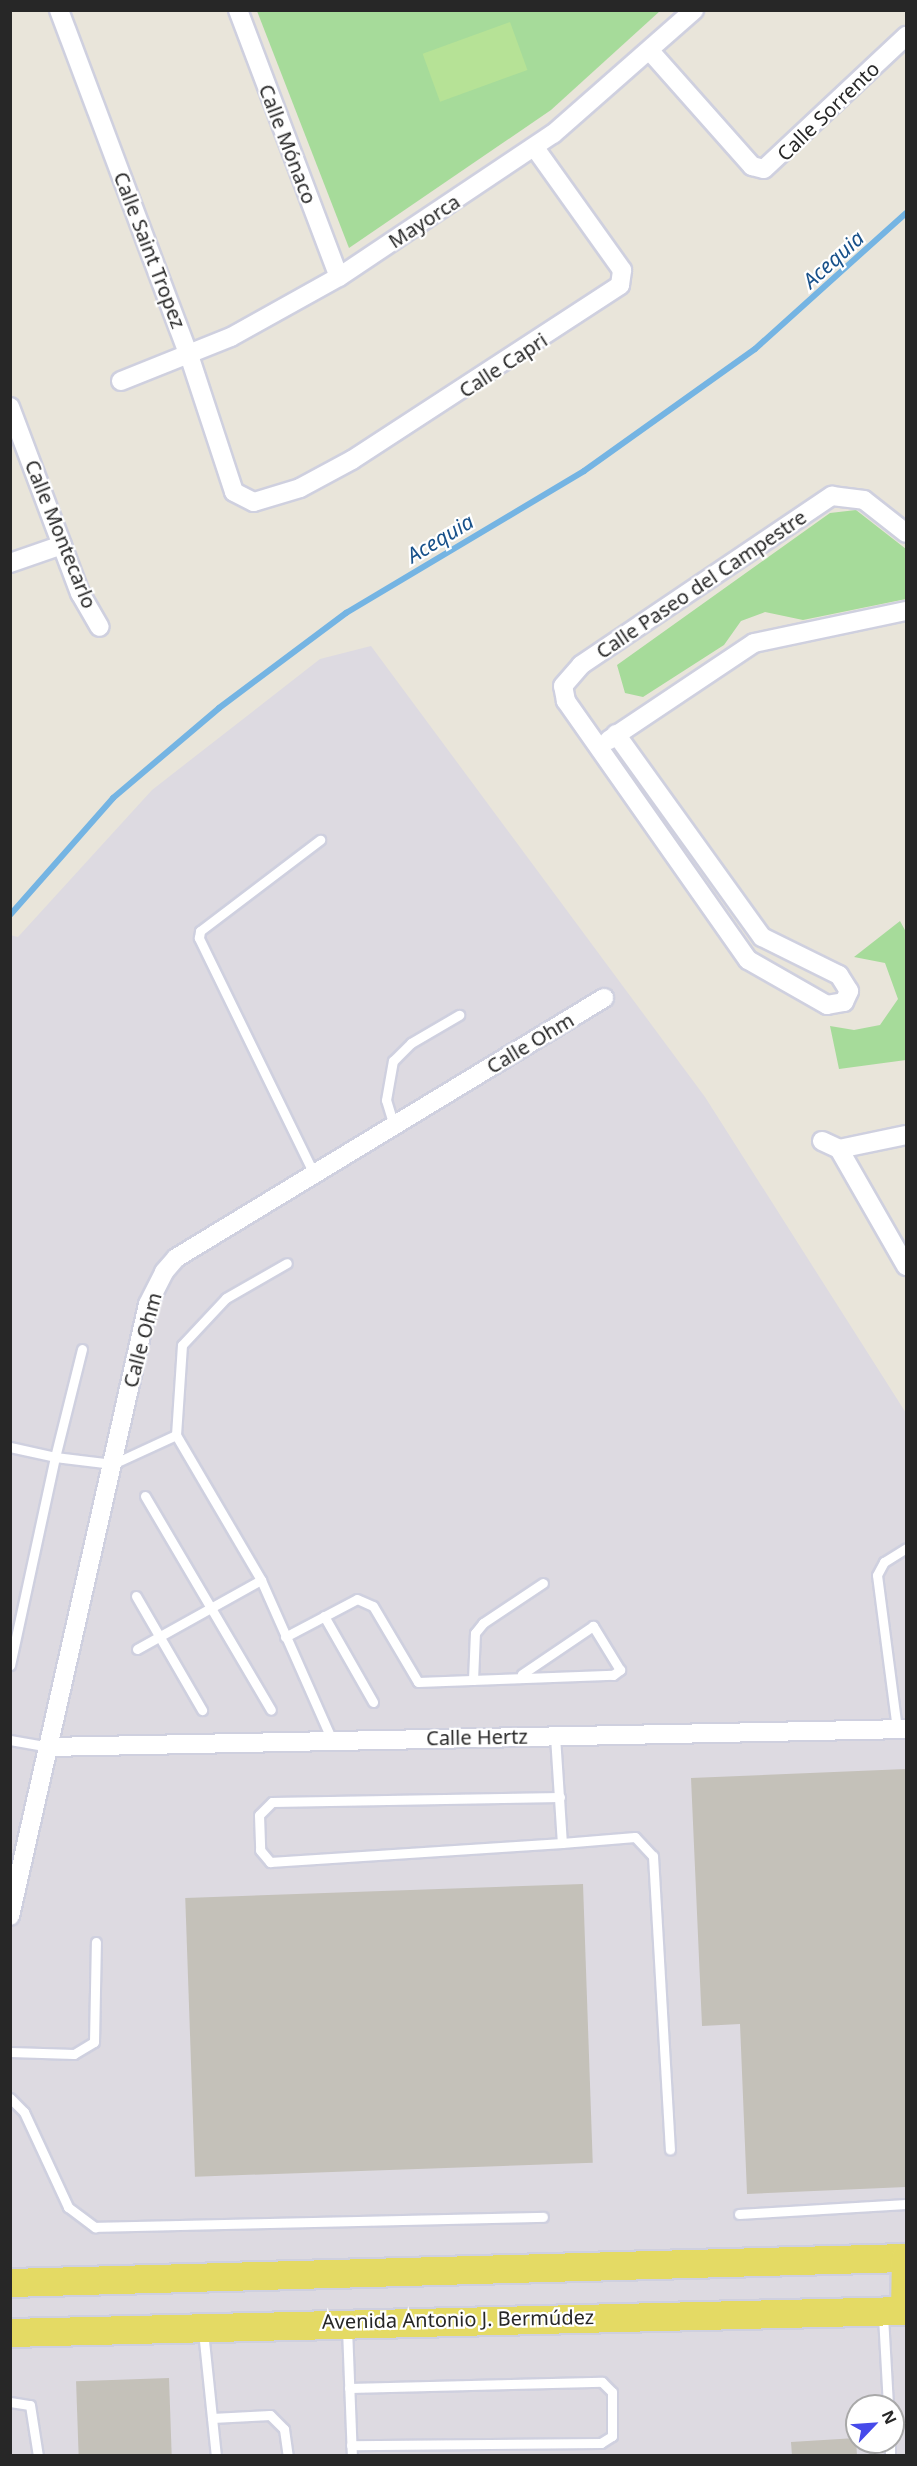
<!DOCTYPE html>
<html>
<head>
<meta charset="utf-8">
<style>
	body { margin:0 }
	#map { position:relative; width:917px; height:2466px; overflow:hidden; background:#e9e5da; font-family:"Noto Sans",sans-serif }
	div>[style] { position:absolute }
	.industrial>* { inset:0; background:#dddae1 }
	.green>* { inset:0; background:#a6db9a }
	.pitch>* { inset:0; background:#b6e296; transform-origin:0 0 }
	.stream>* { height:6px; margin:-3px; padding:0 3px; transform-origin:3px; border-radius:3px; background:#74b4e3 }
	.building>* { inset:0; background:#c4c1b9; transform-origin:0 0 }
	.roads { filter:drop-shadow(2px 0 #cfd0df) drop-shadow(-2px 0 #cfd0df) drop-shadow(0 2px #cfd0df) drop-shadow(0 -2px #cfd0df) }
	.service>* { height:9px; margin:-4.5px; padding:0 4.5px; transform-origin:4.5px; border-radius:4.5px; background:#fff }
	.minor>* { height:18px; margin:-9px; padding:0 9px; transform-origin:9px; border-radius:9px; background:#fff }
	.primary>* { height:28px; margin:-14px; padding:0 14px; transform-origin:14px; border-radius:14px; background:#e4da64 }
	span { translate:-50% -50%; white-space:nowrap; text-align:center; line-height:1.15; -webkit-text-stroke:4.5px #fff; paint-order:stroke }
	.street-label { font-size:20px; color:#272727 }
	.water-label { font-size:21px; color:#18518a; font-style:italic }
	.frame { position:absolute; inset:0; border:12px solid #272727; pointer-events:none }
	.north { position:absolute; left:845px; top:2394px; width:60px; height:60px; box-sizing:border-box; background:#fff; border:2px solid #a9a9a9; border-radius:50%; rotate:65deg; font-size:16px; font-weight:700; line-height:24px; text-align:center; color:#272727 }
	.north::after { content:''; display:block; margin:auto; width:21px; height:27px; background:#464aea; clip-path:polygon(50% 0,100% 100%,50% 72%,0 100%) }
</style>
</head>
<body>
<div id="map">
	<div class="industrial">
		<i style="clip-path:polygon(evenodd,371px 646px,705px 1097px,906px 1413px,906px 2455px,11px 2455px,10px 935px,18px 937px,152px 790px,320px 659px,371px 646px,857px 2406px,893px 2406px,893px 2442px,857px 2442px,857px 2406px)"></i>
	</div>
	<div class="green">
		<i style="clip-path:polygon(257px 11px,660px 11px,551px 110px,349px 248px)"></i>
		<i style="clip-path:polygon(856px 510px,906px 549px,906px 599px,803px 620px,765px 612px,741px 621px,724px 645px,643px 697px,625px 693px,617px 665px,830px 513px)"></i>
		<i style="clip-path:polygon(900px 921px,906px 932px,906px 1060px,839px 1069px,830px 1026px,854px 1030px,880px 1025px,898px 999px,885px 963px,854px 957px)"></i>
	</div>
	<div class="pitch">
		<i style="left:510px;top:22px;width:51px;height:93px;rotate:70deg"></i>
	</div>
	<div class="stream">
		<i style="left:10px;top:915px;width:156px;rotate:-48.6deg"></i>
		<i style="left:113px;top:798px;width:139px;rotate:-40.3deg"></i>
		<i style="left:219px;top:708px;width:159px;rotate:-36.8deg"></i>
		<i style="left:346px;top:613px;width:277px;rotate:-30.8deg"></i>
		<i style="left:584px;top:471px;width:210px;rotate:-35.5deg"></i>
		<i style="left:755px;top:349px;width:203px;rotate:-42deg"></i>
	</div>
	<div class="building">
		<i style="clip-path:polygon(906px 1769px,906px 2187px,747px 2194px,740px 2024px,702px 2026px,691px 1778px)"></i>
		<i style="left:583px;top:1884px;width:279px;height:398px;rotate:88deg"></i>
		<i style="left:169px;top:2378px;width:78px;height:93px;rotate:88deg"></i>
		<i style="clip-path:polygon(856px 2438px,857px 2456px,792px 2456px,791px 2442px)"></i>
	</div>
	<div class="roads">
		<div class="service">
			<i style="left:394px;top:1126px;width:27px;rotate:-107deg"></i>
			<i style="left:386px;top:1100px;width:40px;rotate:-80deg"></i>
			<i style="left:393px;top:1061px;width:25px;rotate:-45deg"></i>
			<i style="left:411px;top:1043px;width:56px;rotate:-30.3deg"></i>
			<i style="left:314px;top:1174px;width:263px;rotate:-116deg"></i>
			<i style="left:199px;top:938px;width:7px;rotate:-82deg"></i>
			<i style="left:200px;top:931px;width:151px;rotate:-37.2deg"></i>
			<i style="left:82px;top:1349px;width:111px;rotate:104deg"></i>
			<i style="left:55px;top:1457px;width:58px;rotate:6.9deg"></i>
			<i style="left:113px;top:1464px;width:69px;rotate:-24.7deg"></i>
			<i style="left:176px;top:1435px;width:90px;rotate:-86.2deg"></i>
			<i style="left:182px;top:1345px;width:64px;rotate:-46.9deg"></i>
			<i style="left:226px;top:1298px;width:70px;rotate:-29.8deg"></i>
			<i style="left:176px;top:1435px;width:168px;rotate:59.6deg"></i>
			<i style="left:261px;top:1580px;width:175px;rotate:66.1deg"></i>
			<i style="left:10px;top:1447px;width:46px;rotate:12.5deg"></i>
			<i style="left:55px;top:1457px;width:213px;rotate:102.2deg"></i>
			<i style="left:145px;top:1496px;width:248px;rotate:59.5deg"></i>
			<i style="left:136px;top:1596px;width:132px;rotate:59.9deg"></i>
			<i style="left:324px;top:1616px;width:99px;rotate:60.3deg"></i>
			<i style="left:285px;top:1637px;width:81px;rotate:-27.8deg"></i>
			<i style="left:357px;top:1599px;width:17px;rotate:24deg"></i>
			<i style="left:373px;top:1606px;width:88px;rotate:59.4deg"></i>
			<i style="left:418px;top:1682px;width:195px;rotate:-2.1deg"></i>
			<i style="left:613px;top:1675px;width:9px;rotate:-36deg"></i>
			<i style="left:620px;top:1670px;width:52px;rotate:-121.5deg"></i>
			<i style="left:593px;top:1626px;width:86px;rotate:145.9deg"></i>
			<i style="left:137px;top:1649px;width:142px;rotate:-29.1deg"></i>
			<i style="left:473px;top:1680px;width:47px;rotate:-87.6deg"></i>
			<i style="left:475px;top:1633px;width:13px;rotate:-51deg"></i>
			<i style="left:483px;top:1623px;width:72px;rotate:-33.7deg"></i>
			<i style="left:897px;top:1729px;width:155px;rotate:-97.4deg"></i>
			<i style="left:877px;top:1575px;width:15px;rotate:-62deg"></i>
			<i style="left:884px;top:1562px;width:26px;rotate:-32deg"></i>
			<i style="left:555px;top:1736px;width:107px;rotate:86.3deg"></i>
			<i style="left:562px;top:1843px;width:73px;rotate:-4.7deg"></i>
			<i style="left:635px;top:1837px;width:26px;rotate:47deg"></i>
			<i style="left:653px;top:1856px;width:294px;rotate:86.7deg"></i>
			<i style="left:10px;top:1740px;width:39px;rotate:10deg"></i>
			<i style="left:560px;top:1797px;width:288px;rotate:179deg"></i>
			<i style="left:272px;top:1802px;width:18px;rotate:135deg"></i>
			<i style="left:259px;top:1815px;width:35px;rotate:88deg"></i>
			<i style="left:260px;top:1850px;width:16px;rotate:50deg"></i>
			<i style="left:270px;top:1862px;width:293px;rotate:-3.7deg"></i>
			<i style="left:10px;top:2052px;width:64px;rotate:1.8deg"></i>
			<i style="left:74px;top:2054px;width:23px;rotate:-31deg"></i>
			<i style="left:94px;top:2042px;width:100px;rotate:-88.9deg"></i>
			<i style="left:10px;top:2098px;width:20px;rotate:45deg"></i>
			<i style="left:24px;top:2112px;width:105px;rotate:65.1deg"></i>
			<i style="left:68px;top:2207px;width:34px;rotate:37deg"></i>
			<i style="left:95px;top:2227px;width:448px;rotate:-1.3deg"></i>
			<i style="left:739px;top:2214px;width:167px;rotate:-3.4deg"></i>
			<i style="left:883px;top:2316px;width:90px;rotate:86.8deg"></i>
			<i style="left:347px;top:2328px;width:128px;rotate:87.8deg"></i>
			<i style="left:203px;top:2331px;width:126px;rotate:84.1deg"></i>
			<i style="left:349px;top:2388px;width:253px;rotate:-1.4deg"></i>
			<i style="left:602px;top:2382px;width:14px;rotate:45deg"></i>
			<i style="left:612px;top:2392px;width:44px;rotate:90deg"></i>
			<i style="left:612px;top:2436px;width:13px;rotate:148deg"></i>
			<i style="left:601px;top:2443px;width:250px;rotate:179.5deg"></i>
			<i style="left:10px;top:2402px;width:20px;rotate:9deg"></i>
			<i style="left:30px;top:2405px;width:52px;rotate:81.1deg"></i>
			<i style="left:212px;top:2418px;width:58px;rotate:-3deg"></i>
			<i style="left:270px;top:2415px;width:20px;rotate:45deg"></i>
			<i style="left:284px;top:2429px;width:27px;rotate:82deg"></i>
			<i style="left:890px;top:2442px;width:14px;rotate:90deg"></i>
		</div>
		<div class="minor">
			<i style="left:59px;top:10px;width:369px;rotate:69.4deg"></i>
			<i style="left:189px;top:355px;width:144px;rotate:71.8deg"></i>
			<i style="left:234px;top:492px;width:22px;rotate:27deg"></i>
			<i style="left:254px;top:502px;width:48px;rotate:-16.9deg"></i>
			<i style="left:300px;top:488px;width:59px;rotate:-28.3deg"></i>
			<i style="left:352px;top:460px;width:320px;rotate:-33.1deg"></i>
			<i style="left:620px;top:285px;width:15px;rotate:-82deg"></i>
			<i style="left:622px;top:270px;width:150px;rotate:-125.5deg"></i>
			<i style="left:238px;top:10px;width:285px;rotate:69.3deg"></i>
			<i style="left:650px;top:51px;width:154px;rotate:48.4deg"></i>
			<i style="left:752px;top:166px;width:12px;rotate:14deg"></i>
			<i style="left:764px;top:169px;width:195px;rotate:-43.1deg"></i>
			<i style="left:121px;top:381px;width:118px;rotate:-21.8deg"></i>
			<i style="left:231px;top:337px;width:124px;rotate:-29.1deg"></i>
			<i style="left:339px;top:277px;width:257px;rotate:-33.8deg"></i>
			<i style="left:553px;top:134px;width:188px;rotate:-41.3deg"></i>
			<i style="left:10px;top:407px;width:199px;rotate:69.4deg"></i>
			<i style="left:80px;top:593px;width:39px;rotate:60deg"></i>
			<i style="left:10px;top:563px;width:55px;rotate:-19.1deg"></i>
			<i style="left:616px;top:734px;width:250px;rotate:54.3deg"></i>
			<i style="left:762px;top:937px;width:86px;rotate:26.3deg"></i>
			<i style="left:839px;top:975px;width:19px;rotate:58deg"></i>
			<i style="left:849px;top:991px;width:12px;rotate:114deg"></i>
			<i style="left:844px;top:1002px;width:17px;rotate:170deg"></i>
			<i style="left:827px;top:1005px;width:91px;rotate:-150.3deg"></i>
			<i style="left:748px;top:960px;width:317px;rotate:-125.1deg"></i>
			<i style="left:566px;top:701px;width:15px;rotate:-101deg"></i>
			<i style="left:563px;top:686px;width:28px;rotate:-49deg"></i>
			<i style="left:581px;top:665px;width:303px;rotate:-34deg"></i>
			<i style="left:832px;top:496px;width:32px;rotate:7deg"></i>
			<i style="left:864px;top:500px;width:53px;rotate:38.2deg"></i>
			<i style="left:609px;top:740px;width:174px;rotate:-33.8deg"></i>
			<i style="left:754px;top:643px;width:155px;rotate:-11.9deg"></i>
			<i style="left:822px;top:1141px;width:19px;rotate:25deg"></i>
			<i style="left:839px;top:1149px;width:135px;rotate:60.2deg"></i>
			<i style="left:839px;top:1149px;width:68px;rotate:-11.8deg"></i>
			<i style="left:48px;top:1747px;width:858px;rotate:-1.2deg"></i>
			<i style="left:10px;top:1916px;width:627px;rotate:-77.29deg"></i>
			<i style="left:148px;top:1304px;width:36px;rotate:-63deg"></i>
			<i style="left:164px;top:1272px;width:18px;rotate:-49deg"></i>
			<i style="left:176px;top:1258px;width:501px;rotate:-31.28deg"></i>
		</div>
		<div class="primary">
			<i style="left:10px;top:2283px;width:896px;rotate:-1.6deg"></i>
			<i style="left:905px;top:2311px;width:53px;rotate:-88.9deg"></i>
			<i style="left:10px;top:2333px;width:896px;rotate:-1.41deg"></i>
		</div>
	</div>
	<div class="street-label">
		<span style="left:828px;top:111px;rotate:-44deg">Calle Sorrento</span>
		<span style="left:288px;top:144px;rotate:69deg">Calle Mónaco</span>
		<span style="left:424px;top:221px;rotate:-33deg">Mayorca</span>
		<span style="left:150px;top:250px;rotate:69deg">Calle Saint Tropez</span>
		<span style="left:503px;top:365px;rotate:-33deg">Calle Capri</span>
		<span style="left:61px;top:534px;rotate:68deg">Calle Montecarlo</span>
		<span style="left:701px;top:584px;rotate:-34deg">Calle Paseo del Campestre</span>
		<span style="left:530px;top:1043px;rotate:-31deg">Calle Ohm</span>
		<span style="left:142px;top:1340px;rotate:-75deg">Calle Ohm</span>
		<span style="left:477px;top:1737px;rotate:-1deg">Calle Hertz</span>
		<span style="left:458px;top:2319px;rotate:-1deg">Avenida Antonio J. Bermúdez</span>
	</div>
	<div class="water-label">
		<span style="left:833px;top:259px;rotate:-42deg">Acequia</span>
		<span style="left:440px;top:538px;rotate:-31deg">Acequia</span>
	</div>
	<div class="frame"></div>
	<div class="north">N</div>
</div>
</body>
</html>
